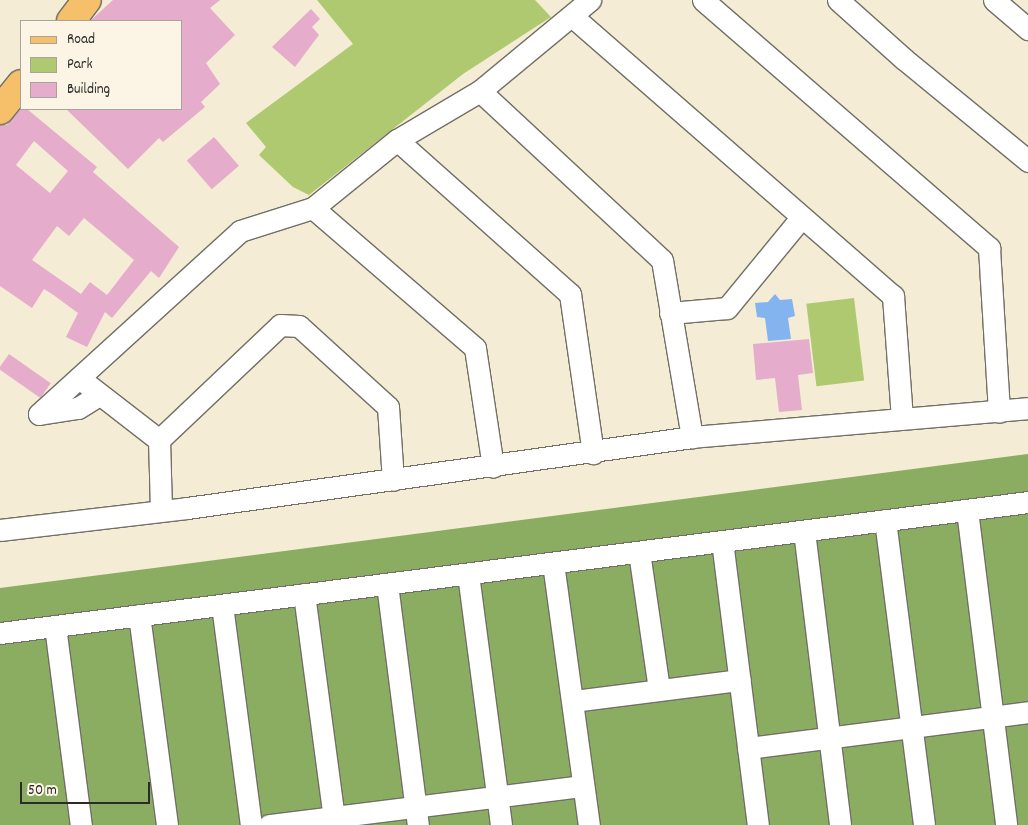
<!DOCTYPE html>
<html>
<head>
<meta charset="utf-8">
<style>
	body { margin:0 }
	#map { position:relative; width:1028px; height:825px; overflow:hidden; background:#f4ecd4; font-family:Dekko,sans-serif }
	div>[style] { position:absolute }
	.green>* { inset:0; background:#aec96f; transform-origin:0 0 }
	.forest>* { inset:0; background:#8aad62 }
	.water>* { inset:0; background:#84b4ef }
	.building>* { inset:0; background:#e6accc; transform-origin:0 0 }
	.roads { filter:drop-shadow(1px 0 #716f66) drop-shadow(-1px 0 #716f66) drop-shadow(0 1px #716f66) drop-shadow(0 -1px #716f66) }
	.minor>* { height:21px; margin:-10.5px; padding:0 10.5px; transform-origin:10.5px; border-radius:10.5px; background:#fff }
	.primary>* { height:28px; margin:-14px; padding:0 14px; transform-origin:14px; border-radius:14px; background:#f6c06b }
	span { translate:-50% -50%; white-space:nowrap; text-align:center; line-height:1.15; -webkit-text-stroke:4px #fcf5e5; paint-order:stroke }
	.legend { position:absolute; left:20px; top:20px; width:162px; height:90px; box-sizing:border-box; background:#fcf5e5; border:1px solid #a8a49b; margin:0; padding:6px 9px; list-style:none; font-size:15px; color:#2b2b2b }
	.legend li { display:flex; align-items:center; gap:10px; height:25px }
	.legend b { width:25px; border:1px solid #a8a49b }
	.scale { position:absolute; left:20px; top:782px; width:130px; height:22px; box-sizing:border-box; border:2px solid #2b2b2b; border-top:0; padding-left:6px; font-size:15px; line-height:18px; white-space:nowrap; color:#2b2b2b; -webkit-text-stroke:4px #fcf5e5; paint-order:stroke }
</style>
</head>
<body>
<div id="map">
	<div class="green">
		<i style="clip-path:polygon(317px 0,535px 0,551px 17px,463px 74px,309px 195px,293px 187px,259px 155px,266px 147px,246px 123px,353px 44px)"></i>
		<i style="left:854px;top:298px;width:83px;height:48px;rotate:83deg"></i>
	</div>
	<div class="forest">
		<i style="clip-path:polygon(1028px 454px,1028px 825px,0 825px,0 588px)"></i>
	</div>
	<div class="water">
		<i style="clip-path:polygon(775px 294px,780px 300px,792px 299px,795px 316px,788px 318px,791px 339px,768px 341px,765px 318px,757px 317px,755px 303px,768px 302px)"></i>
	</div>
	<div class="building">
		<i style="clip-path:polygon(113px 0,220px 0,210px 8px,235px 35px,206px 63px,220px 84px,201px 102px,205px 107px,163px 142px,159px 138px,128px 169px,66px 109px,181px 109px,181px 21px,90px 21px)"></i>
		<i style="clip-path:polygon(311px 9px,320px 19px,312px 27px,319px 35px,295px 67px,272px 47px)"></i>
		<i style="clip-path:polygon(evenodd,21px 109px,27px 109px,97px 167px,93px 172px,179px 247px,159px 278px,151px 271px,112px 318px,105px 312px,87px 347px,66px 337px,78px 313px,52px 294px,44px 289px,32px 308px,0 286px,0 125px,7px 125px,21px 109px,34px 141px,68px 171px,50px 193px,16px 165px,34px 141px,21px 109px,84px 218px,134px 260px,107px 295px,90px 282px,81px 294px,32px 260px,57px 226px,69px 236px,84px 218px)"></i>
		<i style="left:214px;top:137px;width:38px;height:36px;rotate:49deg"></i>
		<i style="clip-path:polygon(809px 339px,813px 373px,798px 375px,802px 410px,779px 412px,775px 378px,756px 380px,753px 344px)"></i>
		<i style="left:9px;top:354px;width:51px;height:18px;rotate:35deg"></i>
	</div>
	<div class="roads">
		<div class="minor">
			<i style="left:703px;top:0;width:379px;rotate:40.9deg"></i>
			<i style="left:989px;top:248px;width:164px;rotate:86.5deg"></i>
			<i style="left:838px;top:0;width:89px;rotate:41.8deg"></i>
			<i style="left:904px;top:59px;width:161px;rotate:39.4deg"></i>
			<i style="left:994px;top:0;width:45px;rotate:40.5deg"></i>
			<i style="left:573px;top:17px;width:425px;rotate:41.1deg"></i>
			<i style="left:893px;top:296px;width:122px;rotate:85.8deg"></i>
			<i style="left:480px;top:91px;width:248px;rotate:42.9deg"></i>
			<i style="left:662px;top:260px;width:180px;rotate:80.4deg"></i>
			<i style="left:397px;top:140px;width:232px;rotate:41.7deg"></i>
			<i style="left:570px;top:294px;width:161px;rotate:81.8deg"></i>
			<i style="left:313px;top:208px;width:108px;rotate:-39deg"></i>
			<i style="left:397px;top:140px;width:96px;rotate:-30.6deg"></i>
			<i style="left:480px;top:91px;width:143px;rotate:-39.6deg"></i>
			<i style="left:670px;top:313px;width:57px;rotate:-5deg"></i>
			<i style="left:727px;top:308px;width:115px;rotate:-50.6deg"></i>
			<i style="left:79px;top:378px;width:101px;rotate:37.8deg"></i>
			<i style="left:39px;top:414px;width:272px;rotate:-42.3deg"></i>
			<i style="left:240px;top:231px;width:77px;rotate:-17.5deg"></i>
			<i style="left:313px;top:208px;width:214px;rotate:40.8deg"></i>
			<i style="left:475px;top:348px;width:120px;rotate:81.4deg"></i>
			<i style="left:39px;top:414px;width:39px;rotate:-9deg"></i>
			<i style="left:78px;top:408px;width:25px;rotate:-32deg"></i>
			<i style="left:161px;top:510px;width:70px;rotate:-91.6deg"></i>
			<i style="left:159px;top:440px;width:167px;rotate:-43.5deg"></i>
			<i style="left:280px;top:325px;width:19px;rotate:3deg"></i>
			<i style="left:299px;top:326px;width:120px;rotate:42.3deg"></i>
			<i style="left:388px;top:407px;width:73px;rotate:86.1deg"></i>
			<i style="left:967px;top:510px;width:317px;rotate:82.9deg"></i>
			<i style="left:885px;top:520px;width:307px;rotate:82.7deg"></i>
			<i style="left:0;top:530px;width:188px;rotate:-6.7deg"></i>
			<i style="left:187px;top:508px;width:510px;rotate:-8deg"></i>
			<i style="left:692px;top:437px;width:337px;rotate:-4.9deg"></i>
			<i style="left:804px;top:531px;width:296px;rotate:83deg"></i>
			<i style="left:722px;top:541px;width:286px;rotate:82.8deg"></i>
			<i style="left:639px;top:552px;width:138px;rotate:81.7deg"></i>
			<i style="left:553px;top:563px;width:264px;rotate:82.2deg"></i>
			<i style="left:468px;top:574px;width:253px;rotate:82.5deg"></i>
			<i style="left:387px;top:584px;width:243px;rotate:82.7deg"></i>
			<i style="left:304px;top:594px;width:233px;rotate:82.4deg"></i>
			<i style="left:222px;top:605px;width:222px;rotate:82.5deg"></i>
			<i style="left:139px;top:615px;width:212px;rotate:82.4deg"></i>
			<i style="left:55px;top:626px;width:201px;rotate:82.6deg"></i>
			<i style="left:0;top:633px;width:1036px;rotate:-7.26deg"></i>
			<i style="left:573px;top:701px;width:168px;rotate:-7.2deg"></i>
			<i style="left:748px;top:748px;width:282px;rotate:-7.3deg"></i>
			<i style="left:269px;top:825px;width:316px;rotate:-7.1deg"></i>
		</div>
		<div class="primary">
			<i style="left:71px;top:21px;width:26px;rotate:-53deg"></i>
			<i style="left:0;top:110px;width:33px;rotate:-51deg"></i>
		</div>
	</div>
	<ul class="legend">
	<li><b style="height:6px;background:#f6c06b"></b>Road</li>
	<li><b style="height:14px;background:#aec96f"></b>Park</li>
	<li><b style="height:14px;background:#e6accc"></b>Building</li>
	</ul>
	<div class="scale">50 m</div>
</div>
</body>
</html>
